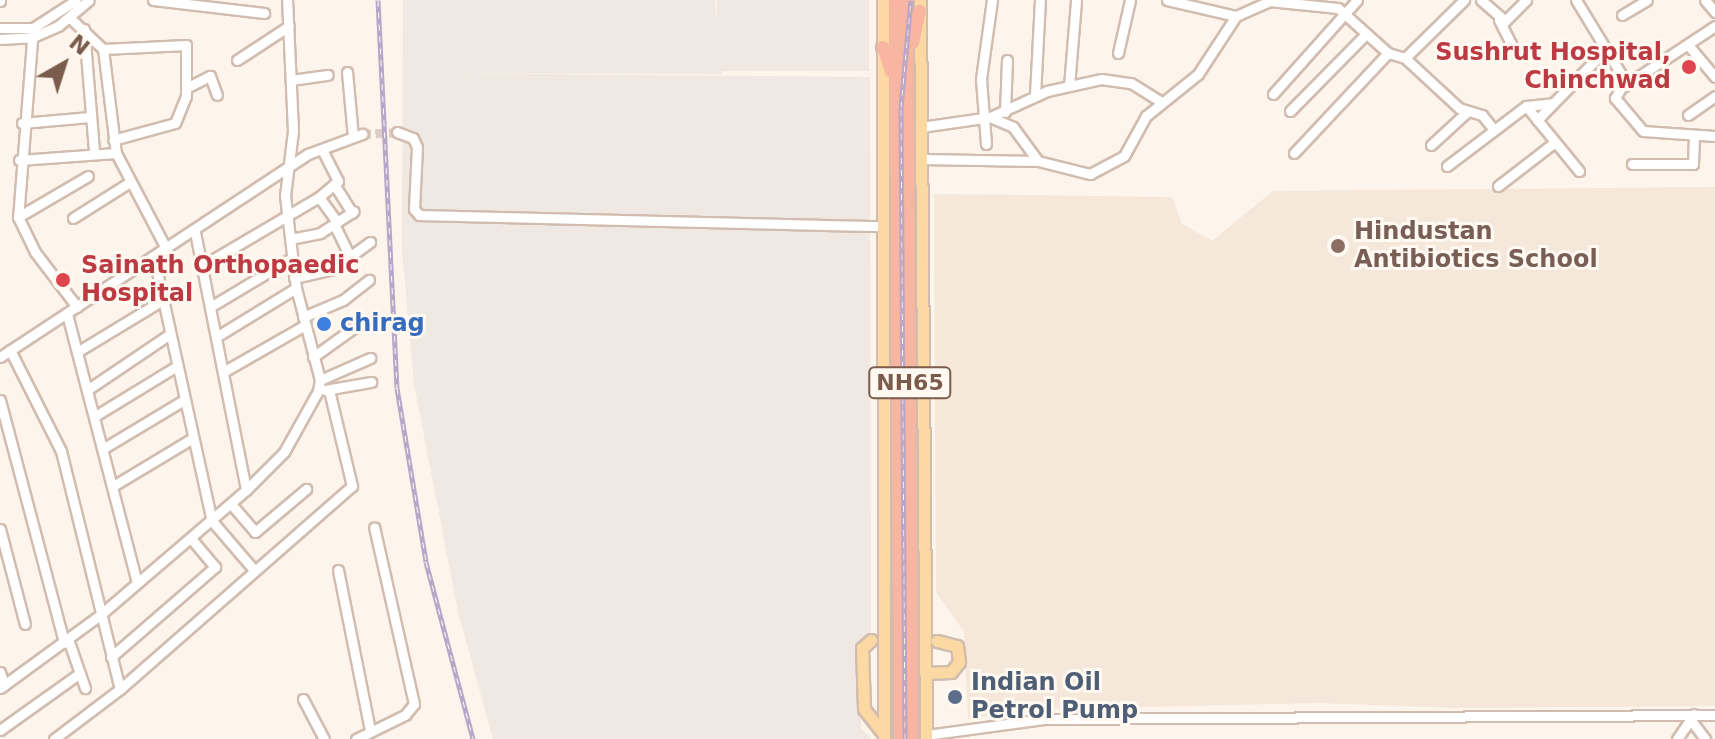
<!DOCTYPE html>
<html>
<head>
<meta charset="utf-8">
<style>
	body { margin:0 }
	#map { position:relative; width:1715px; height:739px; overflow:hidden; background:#fdf5eb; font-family:"DejaVu Sans",sans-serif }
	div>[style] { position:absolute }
	.residential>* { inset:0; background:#f5e7d9 }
	.industrial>* { inset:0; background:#efe8e3; transform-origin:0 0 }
	.minor-tunnel>* { height:9px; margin-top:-4.5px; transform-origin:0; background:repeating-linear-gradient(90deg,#dccec3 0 9px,transparent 0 13.5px) }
	.roads { filter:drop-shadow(2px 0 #d1bdaf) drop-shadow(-2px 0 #d1bdaf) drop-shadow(0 2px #d1bdaf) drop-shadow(0 -2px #d1bdaf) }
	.minor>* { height:9px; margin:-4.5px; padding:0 4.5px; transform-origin:4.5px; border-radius:4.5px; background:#fff }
	.major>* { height:11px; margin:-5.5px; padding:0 5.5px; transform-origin:5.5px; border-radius:5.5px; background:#fcd8a3 }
	.highway>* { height:12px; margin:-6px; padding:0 6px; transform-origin:6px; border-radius:6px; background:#f8b5a1 }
	.rail>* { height:5px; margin-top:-2.5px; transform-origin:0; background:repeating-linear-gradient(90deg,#fff9f2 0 6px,#b8a7c9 0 12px); box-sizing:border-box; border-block:2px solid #b8a7c9 }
	.dots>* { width:22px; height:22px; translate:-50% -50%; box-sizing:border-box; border:4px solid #fff9f2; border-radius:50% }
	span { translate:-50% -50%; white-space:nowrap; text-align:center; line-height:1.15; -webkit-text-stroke:6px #fff9f2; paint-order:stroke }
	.shield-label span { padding:2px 6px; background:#fff9f2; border:2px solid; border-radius:6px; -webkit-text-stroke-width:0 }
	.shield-label { font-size:22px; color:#7a5b4c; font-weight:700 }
	.health-label { font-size:24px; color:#be3a42; font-weight:700 }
	.right { translate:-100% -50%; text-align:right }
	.left { translate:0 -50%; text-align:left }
	.education-label { font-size:24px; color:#785e54; font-weight:700 }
	.shop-label { font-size:24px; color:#366cbe; font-weight:700 }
	.service-label { font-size:24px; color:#4e5e75; font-weight:700 }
	.north { position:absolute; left:24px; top:24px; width:80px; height:80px; -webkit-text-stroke:6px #fff9f2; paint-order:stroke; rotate:39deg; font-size:22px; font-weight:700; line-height:32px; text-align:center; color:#7a5b4c }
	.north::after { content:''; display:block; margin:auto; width:28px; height:36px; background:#7a5b4c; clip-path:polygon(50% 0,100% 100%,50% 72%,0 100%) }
</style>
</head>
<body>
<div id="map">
	<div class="residential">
		<i style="clip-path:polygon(1715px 187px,1715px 706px,1456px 708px,1320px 703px,1046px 709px,968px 719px,964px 632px,936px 592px,934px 194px,1172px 197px,1182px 224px,1212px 241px,1273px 191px)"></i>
	</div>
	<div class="industrial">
		<i style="clip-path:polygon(403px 0,715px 0,722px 74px,425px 73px,870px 77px,871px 637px,859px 645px,861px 728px,872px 739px,493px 739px,458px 612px,414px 384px,402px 250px)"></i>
		<i style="left:717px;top:0;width:152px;height:71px"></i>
	</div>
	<div class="minor-tunnel">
		<i style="left:362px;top:134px;width:35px;rotate:-3deg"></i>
	</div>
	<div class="roads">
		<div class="minor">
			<i style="left:153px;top:0;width:112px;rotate:6.7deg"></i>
			<i style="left:1167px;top:0;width:71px;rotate:13.1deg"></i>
			<i style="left:1481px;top:0;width:32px;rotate:41deg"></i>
			<i style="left:1505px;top:21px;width:30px;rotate:-45deg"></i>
			<i style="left:1576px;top:0;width:98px;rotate:58.7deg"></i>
			<i style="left:1705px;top:0;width:16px;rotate:50deg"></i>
			<i style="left:0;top:1px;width:1px;rotate:-90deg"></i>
			<i style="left:1622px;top:15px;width:29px;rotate:-31deg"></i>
			<i style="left:69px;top:17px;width:47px;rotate:43.3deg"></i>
			<i style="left:103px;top:49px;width:105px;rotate:82.9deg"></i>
			<i style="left:116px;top:153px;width:110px;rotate:62.3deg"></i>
			<i style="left:1499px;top:20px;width:28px;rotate:63deg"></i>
			<i style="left:1715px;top:26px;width:113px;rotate:146.6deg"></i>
			<i style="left:1621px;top:88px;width:12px;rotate:121deg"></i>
			<i style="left:1615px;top:98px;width:43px;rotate:49.7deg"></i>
			<i style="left:1643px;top:131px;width:72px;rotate:4deg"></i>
			<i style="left:0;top:28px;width:33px"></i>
			<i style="left:33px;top:28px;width:51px;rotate:-33.1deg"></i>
			<i style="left:33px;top:28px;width:190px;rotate:94.5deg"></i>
			<i style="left:18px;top:217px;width:39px;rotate:64deg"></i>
			<i style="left:35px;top:252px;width:69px;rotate:52.6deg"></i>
			<i style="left:84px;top:29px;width:122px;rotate:85.3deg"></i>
			<i style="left:0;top:39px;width:33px;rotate:-3deg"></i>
			<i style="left:33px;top:37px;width:27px;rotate:-24deg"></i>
			<i style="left:58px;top:26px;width:40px;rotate:-40deg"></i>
			<i style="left:1688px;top:45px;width:42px;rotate:49.8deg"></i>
			<i style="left:103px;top:49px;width:83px;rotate:-2.8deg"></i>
			<i style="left:186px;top:45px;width:51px;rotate:90deg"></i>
			<i style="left:186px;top:96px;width:29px;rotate:112deg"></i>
			<i style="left:175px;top:123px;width:64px;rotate:164.7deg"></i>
			<i style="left:1118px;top:53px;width:54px;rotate:-77.2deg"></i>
			<i style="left:1405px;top:58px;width:83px;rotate:-44.5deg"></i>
			<i style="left:237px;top:60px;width:62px;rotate:-33.2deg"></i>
			<i style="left:347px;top:72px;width:65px;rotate:84.7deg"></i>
			<i style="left:291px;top:80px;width:37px;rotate:-8deg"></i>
			<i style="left:1069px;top:86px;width:86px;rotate:-85.3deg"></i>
			<i style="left:186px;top:88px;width:27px;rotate:-27deg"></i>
			<i style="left:210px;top:76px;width:20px;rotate:70deg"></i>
			<i style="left:1273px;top:94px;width:126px;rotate:-48.2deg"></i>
			<i style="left:1035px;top:95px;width:95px;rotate:-87deg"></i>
			<i style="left:1526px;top:106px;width:84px;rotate:50.8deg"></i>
			<i style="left:1290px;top:111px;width:108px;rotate:-45.4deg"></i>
			<i style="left:1005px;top:112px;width:52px;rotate:-87.8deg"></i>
			<i style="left:1688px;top:115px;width:33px;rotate:-35deg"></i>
			<i style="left:990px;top:117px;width:25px;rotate:23deg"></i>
			<i style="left:1013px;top:127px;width:42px;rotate:53.7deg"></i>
			<i style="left:1537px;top:120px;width:98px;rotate:-45.8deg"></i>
			<i style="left:22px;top:123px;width:68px;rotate:-5deg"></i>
			<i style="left:921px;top:127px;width:70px;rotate:-8.2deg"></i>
			<i style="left:990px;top:117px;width:63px;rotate:-24.5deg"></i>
			<i style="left:1047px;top:91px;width:55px;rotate:-12.5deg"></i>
			<i style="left:1101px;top:79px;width:30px;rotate:8deg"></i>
			<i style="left:1131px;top:83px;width:36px;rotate:32deg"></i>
			<i style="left:397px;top:132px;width:17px;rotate:21deg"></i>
			<i style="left:413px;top:138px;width:10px;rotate:66deg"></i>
			<i style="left:417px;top:147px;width:62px;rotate:92.8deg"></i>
			<i style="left:414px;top:209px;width:8px;rotate:50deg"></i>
			<i style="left:419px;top:215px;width:464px;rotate:1.4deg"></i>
			<i style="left:986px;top:144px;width:65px;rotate:-94.4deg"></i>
			<i style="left:981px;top:79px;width:80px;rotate:-82.1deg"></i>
			<i style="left:1431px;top:145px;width:50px;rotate:-42.6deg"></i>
			<i style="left:1294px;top:153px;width:137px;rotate:-46.8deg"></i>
			<i style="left:921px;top:159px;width:117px;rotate:1deg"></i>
			<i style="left:1038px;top:161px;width:54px;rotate:14deg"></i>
			<i style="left:1090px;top:174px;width:38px;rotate:-28deg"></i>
			<i style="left:1124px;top:156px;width:46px;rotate:-61.2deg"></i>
			<i style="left:1146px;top:116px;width:67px;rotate:-38.9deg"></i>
			<i style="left:1198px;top:74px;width:69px;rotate:-56.8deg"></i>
			<i style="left:1236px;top:16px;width:36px;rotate:-24deg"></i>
			<i style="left:1269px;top:1px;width:69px;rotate:5.8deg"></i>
			<i style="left:1338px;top:8px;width:67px;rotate:42deg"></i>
			<i style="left:1388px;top:53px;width:18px;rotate:16deg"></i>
			<i style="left:1405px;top:58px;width:74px;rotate:42.8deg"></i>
			<i style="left:1459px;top:108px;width:24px;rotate:17deg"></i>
			<i style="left:1482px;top:115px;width:19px;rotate:51deg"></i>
			<i style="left:19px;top:160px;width:97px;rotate:-4.1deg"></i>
			<i style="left:1632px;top:164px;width:61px"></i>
			<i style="left:1693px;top:164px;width:29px;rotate:-88deg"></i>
			<i style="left:1447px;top:166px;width:99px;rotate:-37.2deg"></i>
			<i style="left:1526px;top:106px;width:27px;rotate:-6deg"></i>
			<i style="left:334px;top:184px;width:34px;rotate:58deg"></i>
			<i style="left:1498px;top:186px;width:72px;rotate:-37.7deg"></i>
			<i style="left:319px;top:197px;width:25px;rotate:-40deg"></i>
			<i style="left:338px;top:181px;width:35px;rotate:-117deg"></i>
			<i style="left:18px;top:217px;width:81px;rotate:-30.4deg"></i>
			<i style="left:73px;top:218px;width:67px;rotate:-32.3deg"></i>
			<i style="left:334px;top:224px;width:37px;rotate:64deg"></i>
			<i style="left:195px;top:232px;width:263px;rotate:78.8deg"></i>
			<i style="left:290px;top:239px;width:31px;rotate:-11deg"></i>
			<i style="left:320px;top:233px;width:40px;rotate:-32.9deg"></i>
			<i style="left:154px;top:258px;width:269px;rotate:77.6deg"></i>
			<i style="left:212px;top:521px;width:65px;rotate:49.4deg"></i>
			<i style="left:202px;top:266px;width:136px;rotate:-30.5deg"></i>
			<i style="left:319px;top:197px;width:31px;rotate:54deg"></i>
			<i style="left:294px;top:278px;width:40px;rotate:-13deg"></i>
			<i style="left:333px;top:269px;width:46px;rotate:-36.1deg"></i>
			<i style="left:210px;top:307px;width:96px;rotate:-30.9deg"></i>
			<i style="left:67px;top:314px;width:278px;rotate:75.4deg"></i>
			<i style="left:303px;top:317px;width:43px;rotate:-23deg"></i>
			<i style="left:343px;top:300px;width:33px;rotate:-38deg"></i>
			<i style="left:216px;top:337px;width:94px;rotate:-31.5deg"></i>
			<i style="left:10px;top:350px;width:113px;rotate:63.2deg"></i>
			<i style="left:61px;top:451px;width:245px;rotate:76.1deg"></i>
			<i style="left:77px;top:352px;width:100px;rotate:-31.2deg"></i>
			<i style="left:0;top:357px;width:369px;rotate:-33.4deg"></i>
			<i style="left:308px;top:154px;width:58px;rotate:-20.3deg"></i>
			<i style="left:313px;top:357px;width:57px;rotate:-35.7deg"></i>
			<i style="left:223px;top:372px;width:95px;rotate:-29.8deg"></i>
			<i style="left:320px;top:380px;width:55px;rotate:-23.7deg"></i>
			<i style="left:87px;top:390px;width:100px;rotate:-34deg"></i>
			<i style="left:325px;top:390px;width:47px;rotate:-9.9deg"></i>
			<i style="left:0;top:400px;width:251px;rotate:75.2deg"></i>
			<i style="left:95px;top:416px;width:96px;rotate:-31.4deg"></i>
			<i style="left:104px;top:448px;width:93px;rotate:-31deg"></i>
			<i style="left:113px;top:486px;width:93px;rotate:-31deg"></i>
			<i style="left:231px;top:504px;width:37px;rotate:49deg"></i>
			<i style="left:255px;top:532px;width:67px;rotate:-40.1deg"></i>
			<i style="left:0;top:529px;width:98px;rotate:75.3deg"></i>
			<i style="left:338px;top:570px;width:163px;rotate:78.7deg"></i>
			<i style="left:68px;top:639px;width:52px;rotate:70.9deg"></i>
			<i style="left:111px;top:657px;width:138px;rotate:-40.9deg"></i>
			<i style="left:215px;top:567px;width:38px;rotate:-130deg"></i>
			<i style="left:0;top:672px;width:14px;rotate:73deg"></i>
			<i style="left:0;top:688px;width:124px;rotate:-36.1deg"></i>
			<i style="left:100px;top:615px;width:192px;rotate:-40.6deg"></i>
			<i style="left:246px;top:490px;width:54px;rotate:-45deg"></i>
			<i style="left:284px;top:452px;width:70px;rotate:-60.9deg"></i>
			<i style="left:318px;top:391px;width:11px;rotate:-80deg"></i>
			<i style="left:320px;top:380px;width:95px;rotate:-104.6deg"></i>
			<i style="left:296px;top:288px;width:93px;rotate:-96.8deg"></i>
			<i style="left:285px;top:196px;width:65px;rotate:-83deg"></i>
			<i style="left:293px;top:131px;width:131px;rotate:-92.6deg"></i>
			<i style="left:303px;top:699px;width:45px;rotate:62.3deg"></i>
			<i style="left:1690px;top:719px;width:25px;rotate:53deg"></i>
			<i style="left:0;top:730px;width:98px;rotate:-35.5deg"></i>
			<i style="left:926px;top:735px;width:120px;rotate:-7.7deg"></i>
			<i style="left:1045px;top:719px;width:670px;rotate:-0.34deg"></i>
			<i style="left:54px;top:739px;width:83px;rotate:-37.1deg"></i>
			<i style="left:120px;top:689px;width:308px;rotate:-41.2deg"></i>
			<i style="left:352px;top:486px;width:99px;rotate:-103.5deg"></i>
			<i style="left:356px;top:739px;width:55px;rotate:-26.1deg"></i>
			<i style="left:405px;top:715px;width:14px;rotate:-51deg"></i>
			<i style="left:414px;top:704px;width:181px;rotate:-102.7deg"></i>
			<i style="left:1677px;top:739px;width:30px;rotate:-56deg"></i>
		</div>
		<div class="major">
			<i style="left:883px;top:0;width:739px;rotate:89.92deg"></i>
			<i style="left:920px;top:0;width:739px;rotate:89.53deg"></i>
			<i style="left:871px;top:640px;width:12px;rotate:138deg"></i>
			<i style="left:862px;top:648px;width:61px;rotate:88.1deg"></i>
			<i style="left:864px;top:709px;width:31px;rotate:52deg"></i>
			<i style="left:925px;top:673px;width:26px;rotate:-2deg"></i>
			<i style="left:951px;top:672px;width:13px;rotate:-51deg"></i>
			<i style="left:959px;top:662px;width:16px;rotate:-97deg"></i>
			<i style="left:957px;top:646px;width:21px;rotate:-166deg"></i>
		</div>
		<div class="highway">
			<i style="left:895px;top:0;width:739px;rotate:89.61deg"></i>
			<i style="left:907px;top:0;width:739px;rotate:89.61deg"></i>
			<i style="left:913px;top:43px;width:33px;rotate:-78deg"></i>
			<i style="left:883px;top:47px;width:26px;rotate:72deg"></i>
		</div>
	</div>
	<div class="rail">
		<i style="left:378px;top:0;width:388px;rotate:87.2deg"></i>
		<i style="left:397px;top:388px;width:176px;rotate:80.5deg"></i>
		<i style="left:426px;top:562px;width:183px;rotate:75.1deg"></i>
		<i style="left:905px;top:739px;width:632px;rotate:-90.36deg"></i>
		<i style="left:901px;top:107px;width:107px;rotate:-84.7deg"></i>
	</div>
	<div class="dots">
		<i style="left:1689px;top:67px;background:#e0444e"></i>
		<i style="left:1338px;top:246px;background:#8d6e63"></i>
		<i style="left:63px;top:280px;background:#e0444e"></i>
		<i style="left:324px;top:324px;background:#3f7fe0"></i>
		<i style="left:955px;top:697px;background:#5c6f8a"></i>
	</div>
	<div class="shield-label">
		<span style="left:910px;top:383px">NH65</span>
	</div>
	<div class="health-label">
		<span class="right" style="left:1671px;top:67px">Sushrut Hospital,<br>Chinchwad</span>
		<span class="left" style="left:81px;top:280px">Sainath Orthopaedic<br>Hospital</span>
	</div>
	<div class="education-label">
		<span class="left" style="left:1354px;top:246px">Hindustan<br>Antibiotics School</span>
	</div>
	<div class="shop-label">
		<span class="left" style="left:340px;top:324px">chirag</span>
	</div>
	<div class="service-label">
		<span class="left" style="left:971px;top:697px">Indian Oil<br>Petrol Pump</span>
	</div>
	<div class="north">N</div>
</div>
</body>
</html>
